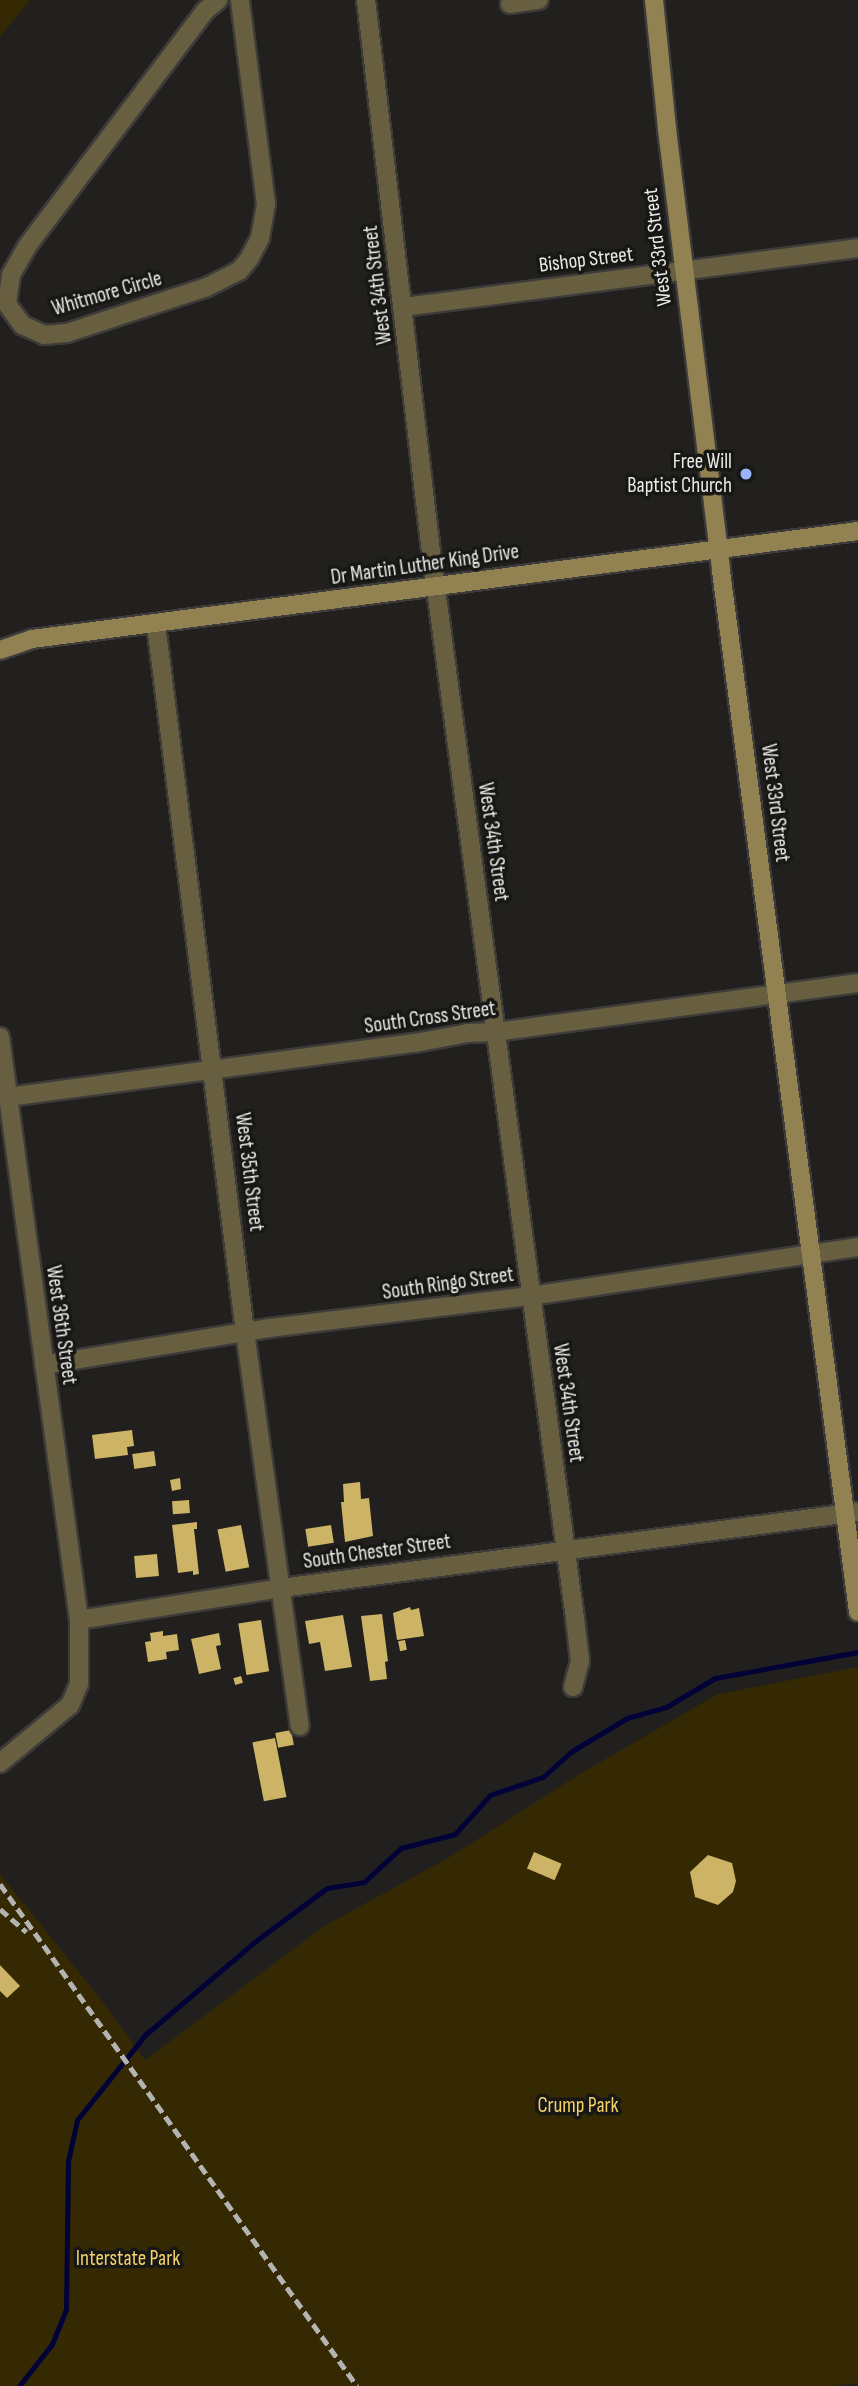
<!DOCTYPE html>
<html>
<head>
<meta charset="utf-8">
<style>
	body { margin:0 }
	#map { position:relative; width:858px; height:2386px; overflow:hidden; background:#21201e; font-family:"Sofia Sans Condensed",sans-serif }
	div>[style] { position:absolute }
	.green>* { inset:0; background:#342902 }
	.stream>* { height:5px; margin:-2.5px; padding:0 2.5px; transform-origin:2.5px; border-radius:2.5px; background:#020239 }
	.building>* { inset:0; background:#ccb365; transform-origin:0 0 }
	.roads { filter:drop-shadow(2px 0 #3d3c3a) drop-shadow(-2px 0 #3d3c3a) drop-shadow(0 2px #3d3c3a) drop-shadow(0 -2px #3d3c3a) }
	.street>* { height:18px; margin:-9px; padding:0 9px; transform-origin:9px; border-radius:9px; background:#685f41 }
	.secondary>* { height:18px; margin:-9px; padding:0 9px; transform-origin:9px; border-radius:9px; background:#928252 }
	.rail>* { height:5px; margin-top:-2.5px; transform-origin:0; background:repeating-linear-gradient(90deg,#b3b3b1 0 10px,transparent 0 15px) }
	.dots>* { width:19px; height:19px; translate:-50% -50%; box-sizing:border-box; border:4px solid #171715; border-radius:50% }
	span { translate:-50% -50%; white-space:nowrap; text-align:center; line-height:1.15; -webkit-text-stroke:7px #171715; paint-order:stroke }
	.street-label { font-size:21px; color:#eaeae8 }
	.poi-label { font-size:21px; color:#eaeae8 }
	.right { translate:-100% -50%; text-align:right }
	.park-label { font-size:21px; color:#f5d367 }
</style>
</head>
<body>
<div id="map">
	<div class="green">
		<i style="clip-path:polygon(0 0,30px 0,0 37px)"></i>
		<i style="clip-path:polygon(858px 1667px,858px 2383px,831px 2386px,0 2386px,0 1874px,103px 2002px,145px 2060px,324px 1926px,448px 1858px,583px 1772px,718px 1694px)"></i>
	</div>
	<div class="stream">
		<i style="left:19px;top:2386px;width:53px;rotate:-51.8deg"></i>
		<i style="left:52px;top:2344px;width:38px;rotate:-68deg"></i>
		<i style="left:66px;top:2309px;width:148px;rotate:-89.2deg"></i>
		<i style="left:68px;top:2161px;width:42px;rotate:-77.6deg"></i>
		<i style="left:77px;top:2120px;width:109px;rotate:-51.3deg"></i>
		<i style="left:145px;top:2035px;width:147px;rotate:-40.3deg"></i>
		<i style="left:257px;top:1940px;width:87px;rotate:-36.6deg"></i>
		<i style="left:327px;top:1888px;width:37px;rotate:-9deg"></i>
		<i style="left:364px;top:1882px;width:50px;rotate:-42.6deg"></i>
		<i style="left:401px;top:1848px;width:56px;rotate:-14.5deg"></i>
		<i style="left:455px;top:1834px;width:52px;rotate:-48.1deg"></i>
		<i style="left:490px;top:1795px;width:56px;rotate:-18.8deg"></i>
		<i style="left:543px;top:1777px;width:39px;rotate:-42deg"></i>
		<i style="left:572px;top:1751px;width:64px;rotate:-31deg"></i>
		<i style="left:627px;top:1718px;width:41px;rotate:-15.8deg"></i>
		<i style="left:666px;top:1707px;width:57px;rotate:-30.6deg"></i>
		<i style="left:715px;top:1678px;width:145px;rotate:-10.3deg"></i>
	</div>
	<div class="building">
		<i style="clip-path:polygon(132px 1430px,134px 1446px,127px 1447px,128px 1455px,95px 1459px,92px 1435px)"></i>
		<i style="left:154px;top:1451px;width:15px;height:22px;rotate:82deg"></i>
		<i style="clip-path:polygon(180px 1478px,181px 1489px,172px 1491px,170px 1480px)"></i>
		<i style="clip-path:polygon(360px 1482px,361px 1499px,369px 1498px,373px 1536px,345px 1542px,341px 1502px,344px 1502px,343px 1484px)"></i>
		<i style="left:189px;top:1500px;width:13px;height:17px;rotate:86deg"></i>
		<i style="clip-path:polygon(197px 1522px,197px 1529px,194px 1529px,199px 1574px,193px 1575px,193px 1571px,178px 1573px,172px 1525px)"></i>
		<i style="left:241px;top:1525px;width:43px;height:24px;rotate:79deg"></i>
		<i style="left:331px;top:1525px;width:18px;height:26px;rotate:81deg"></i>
		<i style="left:157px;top:1554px;width:22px;height:23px;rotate:85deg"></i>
		<i style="clip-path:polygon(410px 1607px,411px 1610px,419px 1608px,424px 1636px,397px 1640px,393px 1613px)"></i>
		<i style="clip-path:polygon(382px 1614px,388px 1661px,385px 1662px,387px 1679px,370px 1681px,361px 1616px)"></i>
		<i style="clip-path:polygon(343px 1615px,352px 1667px,325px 1671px,320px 1642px,309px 1644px,305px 1621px)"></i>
		<i style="left:261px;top:1620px;width:52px;height:23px;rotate:81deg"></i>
		<i style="clip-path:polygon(163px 1631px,163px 1636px,177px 1634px,179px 1650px,166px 1652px,167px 1659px,148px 1662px,145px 1642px,151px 1641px,150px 1633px)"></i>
		<i style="clip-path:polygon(219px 1633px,221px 1645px,216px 1646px,221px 1669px,199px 1674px,191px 1639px)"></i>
		<i style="left:405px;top:1640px;width:10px;height:7px;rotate:79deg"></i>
		<i style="left:241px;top:1676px;width:7px;height:8px;rotate:74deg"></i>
		<i style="left:291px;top:1730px;width:15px;height:16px;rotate:79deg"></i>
		<i style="left:275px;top:1738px;width:60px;height:23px;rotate:79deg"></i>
		<i style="left:534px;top:1852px;width:30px;height:18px;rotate:23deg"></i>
		<i style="clip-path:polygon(708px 1855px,732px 1863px,736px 1881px,733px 1892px,718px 1905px,695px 1897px,690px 1872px)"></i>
		<i style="clip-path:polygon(0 1965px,20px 1986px,7px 1998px,0 1991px)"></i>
	</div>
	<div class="roads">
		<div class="street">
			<i style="left:218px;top:0;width:17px;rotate:140deg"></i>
			<i style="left:205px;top:11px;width:293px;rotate:127.1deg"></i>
			<i style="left:28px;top:245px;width:34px;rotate:120deg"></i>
			<i style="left:11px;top:275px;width:29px;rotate:98deg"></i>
			<i style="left:7px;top:304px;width:26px;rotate:54deg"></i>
			<i style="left:22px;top:325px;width:24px;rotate:24deg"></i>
			<i style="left:44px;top:335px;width:23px;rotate:-5deg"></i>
			<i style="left:67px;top:333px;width:147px;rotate:-18.2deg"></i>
			<i style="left:207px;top:287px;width:36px;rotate:-27deg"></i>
			<i style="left:239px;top:271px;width:16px;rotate:-50deg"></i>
			<i style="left:249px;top:259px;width:24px;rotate:-62deg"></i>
			<i style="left:260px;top:238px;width:35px;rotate:-80deg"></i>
			<i style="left:266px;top:204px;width:206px;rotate:-97.3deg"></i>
			<i style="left:366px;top:0;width:556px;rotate:83.28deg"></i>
			<i style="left:431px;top:552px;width:1076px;rotate:82.31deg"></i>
			<i style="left:575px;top:1618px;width:43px;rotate:83.4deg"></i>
			<i style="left:580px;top:1661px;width:27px;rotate:105deg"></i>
			<i style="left:510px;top:4px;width:29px;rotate:-8deg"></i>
			<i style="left:404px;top:307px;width:458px;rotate:-7.4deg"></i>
			<i style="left:156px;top:624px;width:714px;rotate:82.84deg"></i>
			<i style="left:245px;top:1332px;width:398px;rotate:82.1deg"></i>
			<i style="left:0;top:1037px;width:588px;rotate:82.28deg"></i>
			<i style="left:79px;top:1620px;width:64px;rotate:90deg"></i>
			<i style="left:79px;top:1684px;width:23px;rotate:113deg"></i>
			<i style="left:70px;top:1705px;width:91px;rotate:140.4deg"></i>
			<i style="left:8px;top:1097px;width:411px;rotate:-7.6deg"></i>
			<i style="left:415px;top:1043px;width:54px;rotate:-10.7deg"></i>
			<i style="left:468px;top:1033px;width:28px;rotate:-2deg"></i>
			<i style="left:496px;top:1032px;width:365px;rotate:-7.7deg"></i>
			<i style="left:44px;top:1365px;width:228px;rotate:-9.3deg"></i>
			<i style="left:269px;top:1328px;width:263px;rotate:-7deg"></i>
			<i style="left:530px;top:1296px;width:332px;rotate:-8.5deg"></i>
			<i style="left:79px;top:1620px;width:205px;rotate:-9deg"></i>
			<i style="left:281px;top:1588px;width:582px;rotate:-7.5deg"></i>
		</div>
		<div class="secondary">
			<i style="left:654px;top:0;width:130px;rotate:84.2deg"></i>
			<i style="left:667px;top:129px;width:445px;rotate:83deg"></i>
			<i style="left:721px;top:571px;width:1050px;rotate:82.5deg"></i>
			<i style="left:0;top:650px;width:34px;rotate:-19deg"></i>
			<i style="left:32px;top:639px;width:833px;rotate:-7.45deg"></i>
		</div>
	</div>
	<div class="rail">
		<i style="left:0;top:1884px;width:616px;rotate:54.58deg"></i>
		<i style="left:0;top:1909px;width:35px;rotate:41deg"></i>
	</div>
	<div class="dots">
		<i style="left:746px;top:474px;background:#99b5fd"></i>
	</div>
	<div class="street-label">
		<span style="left:658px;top:247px;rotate:-97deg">West 33rd Street</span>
		<span style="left:586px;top:260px;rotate:-7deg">Bishop Street</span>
		<span style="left:378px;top:285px;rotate:-97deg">West 34th Street</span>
		<span style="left:107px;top:294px;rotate:-16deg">Whitmore Circle</span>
		<span style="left:425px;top:565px;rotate:-8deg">Dr Martin Luther King Drive</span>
		<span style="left:775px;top:803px;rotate:83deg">West 33rd Street</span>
		<span style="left:493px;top:842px;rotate:82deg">West 34th Street</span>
		<span style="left:430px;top:1018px;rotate:-8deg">South Cross Street</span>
		<span style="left:249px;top:1172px;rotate:83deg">West 35th Street</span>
		<span style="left:448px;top:1284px;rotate:-8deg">South Ringo Street</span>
		<span style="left:61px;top:1325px;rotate:82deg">West 36th Street</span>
		<span style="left:568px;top:1403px;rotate:82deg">West 34th Street</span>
		<span style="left:377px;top:1552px;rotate:-8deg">South Chester Street</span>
	</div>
	<div class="poi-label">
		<span class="right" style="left:732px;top:474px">Free Will<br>Baptist Church</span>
	</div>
	<div class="park-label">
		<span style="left:578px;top:2106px">Crump Park</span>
		<span style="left:128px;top:2259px">Interstate Park</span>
	</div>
</div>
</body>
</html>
